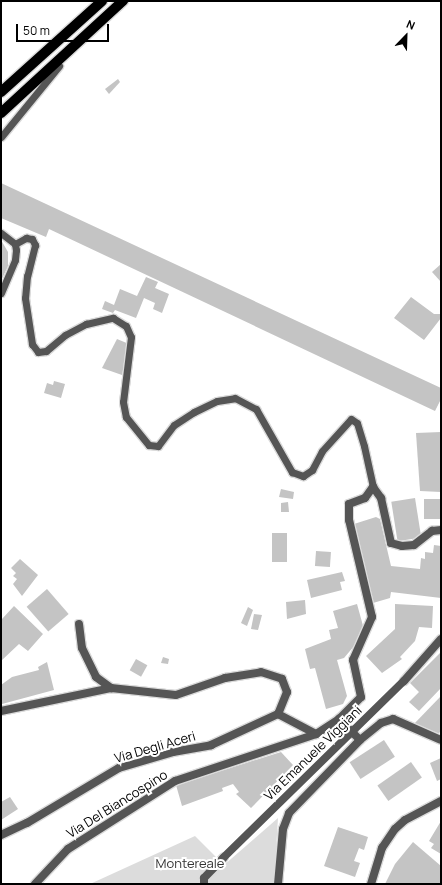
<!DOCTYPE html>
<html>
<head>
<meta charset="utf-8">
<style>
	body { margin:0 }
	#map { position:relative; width:442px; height:885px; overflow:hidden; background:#fff; font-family:Manrope,sans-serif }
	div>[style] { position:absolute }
	.green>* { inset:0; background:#dcdcdc }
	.building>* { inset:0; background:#c4c4c4; transform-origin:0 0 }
	.roads { filter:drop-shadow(1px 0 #dbdbdb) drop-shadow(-1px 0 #dbdbdb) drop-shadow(0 1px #dbdbdb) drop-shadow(0 -1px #dbdbdb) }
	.service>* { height:7px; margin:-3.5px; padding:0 3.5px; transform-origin:3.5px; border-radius:3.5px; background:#555 }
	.minor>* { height:8px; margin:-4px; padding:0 4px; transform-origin:4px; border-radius:4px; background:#555 }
	.tertiary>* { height:8px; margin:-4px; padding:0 4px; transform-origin:4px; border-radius:4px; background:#555 }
	.primary>* { height:10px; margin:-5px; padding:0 5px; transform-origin:5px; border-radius:5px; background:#000 }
	.minor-bridge>* { height:8px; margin:-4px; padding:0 4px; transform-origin:4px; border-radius:4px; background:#555 }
	span { translate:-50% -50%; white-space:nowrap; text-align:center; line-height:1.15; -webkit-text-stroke:4px #fff; paint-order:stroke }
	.street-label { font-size:13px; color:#000 }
	.park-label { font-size:13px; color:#333 }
	.frame { position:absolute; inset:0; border:2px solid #000; pointer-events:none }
	.north { position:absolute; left:386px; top:16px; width:40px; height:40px; -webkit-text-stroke:3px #fff; paint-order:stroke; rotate:23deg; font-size:11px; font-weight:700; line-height:16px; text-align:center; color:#000 }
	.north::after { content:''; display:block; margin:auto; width:14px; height:18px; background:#000; clip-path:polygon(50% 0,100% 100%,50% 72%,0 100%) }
	.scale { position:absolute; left:16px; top:24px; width:93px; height:18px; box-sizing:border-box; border:2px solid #000; border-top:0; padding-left:5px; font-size:12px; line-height:14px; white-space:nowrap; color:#000; -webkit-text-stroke:3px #fff; paint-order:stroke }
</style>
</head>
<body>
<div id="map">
	<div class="green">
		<i style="clip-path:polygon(278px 818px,274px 884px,90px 884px,195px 836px,224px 865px)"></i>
	</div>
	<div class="building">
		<i style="clip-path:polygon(118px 79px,120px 82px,109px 94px,105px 89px)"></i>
		<i style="clip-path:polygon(1px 183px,441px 388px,441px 399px,435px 411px,49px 229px,46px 237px,1px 218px)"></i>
		<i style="clip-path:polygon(1px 240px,8px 252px,8px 266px,1px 281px)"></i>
		<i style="clip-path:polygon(441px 264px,441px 282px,432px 272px)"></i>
		<i style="clip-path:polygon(146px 277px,158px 282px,155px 288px,169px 294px,162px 313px,153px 309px,155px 303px,144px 298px,136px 318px,115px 310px,113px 313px,102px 309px,105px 301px,114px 305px,120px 289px,137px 296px)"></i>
		<i style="clip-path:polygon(411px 297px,434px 314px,441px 314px,441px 318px,424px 340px,394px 318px)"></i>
		<i style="clip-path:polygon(117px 339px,129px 344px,122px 375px,102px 368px)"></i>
		<i style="clip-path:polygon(54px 381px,65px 384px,61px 398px,44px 393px,47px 383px,53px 385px)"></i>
		<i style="clip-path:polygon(441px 432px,441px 492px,420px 491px,416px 433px)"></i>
		<i style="clip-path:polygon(281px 489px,294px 492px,293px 499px,279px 497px)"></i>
		<i style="left:415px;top:498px;width:40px;height:24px;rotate:81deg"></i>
		<i style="left:424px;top:499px;width:17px;height:20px"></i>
		<i style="clip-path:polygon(288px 502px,289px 512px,281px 512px,281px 503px)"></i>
		<i style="clip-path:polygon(376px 517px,380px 519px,391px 566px,420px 569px,421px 558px,425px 559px,425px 552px,433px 553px,434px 545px,441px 546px,441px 598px,391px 592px,390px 598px,373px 603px,354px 524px)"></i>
		<i style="left:287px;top:533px;width:29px;height:15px;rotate:90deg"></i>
		<i style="left:316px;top:551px;width:15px;height:15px;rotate:4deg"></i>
		<i style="clip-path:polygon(20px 559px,38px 575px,22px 596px,13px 584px,17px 579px,13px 576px,16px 573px,11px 568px)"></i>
		<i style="clip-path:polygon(342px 572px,345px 581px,340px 582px,342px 590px,311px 598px,307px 580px)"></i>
		<i style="left:47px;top:589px;width:33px;height:27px;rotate:49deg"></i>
		<i style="clip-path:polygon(305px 600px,306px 614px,287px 619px,286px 602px)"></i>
		<i style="clip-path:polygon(357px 604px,365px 633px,344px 658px,337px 660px,347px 696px,343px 704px,326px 709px,315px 668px,310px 669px,305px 649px,331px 639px,329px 630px,338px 628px,333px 611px)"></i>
		<i style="clip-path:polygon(395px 604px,433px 606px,432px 628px,419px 627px,415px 641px,400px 657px,402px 659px,382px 673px,366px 656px,395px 629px)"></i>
		<i style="clip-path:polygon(14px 606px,43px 634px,28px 651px,19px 644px,1px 661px,2px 619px)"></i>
		<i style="clip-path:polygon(248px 607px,253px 610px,247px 626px,241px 623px)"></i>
		<i style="clip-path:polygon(254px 614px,262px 615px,258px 630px,251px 629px)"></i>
		<i style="clip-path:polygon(441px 652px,441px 688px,419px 711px,409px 702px,419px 692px,410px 683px)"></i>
		<i style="clip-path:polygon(163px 657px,169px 659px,168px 664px,161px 663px)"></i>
		<i style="left:136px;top:659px;width:13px;height:13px;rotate:29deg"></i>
		<i style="clip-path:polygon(47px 662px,54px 690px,2px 704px,1px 685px,12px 677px,39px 670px,38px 667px)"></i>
		<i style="clip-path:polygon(441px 696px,441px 732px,436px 734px,412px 726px)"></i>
		<i style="left:384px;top:740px;width:20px;height:41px;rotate:57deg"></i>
		<i style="clip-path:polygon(281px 752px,293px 765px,251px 808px,236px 794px,239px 792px,233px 784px,222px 788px,223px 791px,182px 806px,176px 785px)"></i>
		<i style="clip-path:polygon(441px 758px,441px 779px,437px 781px,430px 763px)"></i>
		<i style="left:411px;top:762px;width:19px;height:41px;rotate:55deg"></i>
		<i style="clip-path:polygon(10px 797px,18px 809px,1px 820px,1px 802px)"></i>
		<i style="clip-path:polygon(441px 821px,441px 854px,431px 848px,434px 844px,429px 841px)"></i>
		<i style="clip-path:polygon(338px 827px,368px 837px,364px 850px,359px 848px,354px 861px,360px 863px,355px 877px,324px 866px)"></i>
		<i style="clip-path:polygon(413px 842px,441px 866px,441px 884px,385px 884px,395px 864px)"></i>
	</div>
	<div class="roads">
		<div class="service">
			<i style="left:1px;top:137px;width:92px;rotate:-50.8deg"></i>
			<i style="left:1px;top:233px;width:18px;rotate:38deg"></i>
			<i style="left:15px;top:244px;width:6px;rotate:81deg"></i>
			<i style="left:16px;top:250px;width:10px;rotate:96deg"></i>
			<i style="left:15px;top:260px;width:36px;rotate:113deg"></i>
			<i style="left:15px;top:244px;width:13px;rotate:-29deg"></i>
			<i style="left:26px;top:238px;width:6px;rotate:9deg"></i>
			<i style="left:32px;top:239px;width:7px;rotate:63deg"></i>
			<i style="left:35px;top:245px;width:32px;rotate:104deg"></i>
			<i style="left:27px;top:276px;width:22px;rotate:95deg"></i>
			<i style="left:25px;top:298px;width:47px;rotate:81.3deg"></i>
			<i style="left:32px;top:344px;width:10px;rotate:53deg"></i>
			<i style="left:38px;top:352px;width:8px;rotate:-7deg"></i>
			<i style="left:46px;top:351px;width:25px;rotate:-40deg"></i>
			<i style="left:65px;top:335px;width:24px;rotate:-28deg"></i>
			<i style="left:86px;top:324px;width:28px;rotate:-13deg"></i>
			<i style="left:113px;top:318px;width:15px;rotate:32deg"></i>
			<i style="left:126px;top:326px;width:12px;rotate:66deg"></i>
			<i style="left:131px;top:337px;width:65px;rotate:97deg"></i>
			<i style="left:123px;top:402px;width:15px;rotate:79deg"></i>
			<i style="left:126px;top:417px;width:36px;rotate:51deg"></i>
			<i style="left:149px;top:445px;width:9px;rotate:6deg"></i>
			<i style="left:158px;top:446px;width:26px;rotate:-53deg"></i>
			<i style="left:174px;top:425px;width:24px;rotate:-33deg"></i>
			<i style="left:194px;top:412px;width:25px;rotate:-26deg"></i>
			<i style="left:217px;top:401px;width:18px;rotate:-9deg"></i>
			<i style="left:235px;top:398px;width:24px;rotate:28deg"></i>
			<i style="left:256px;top:409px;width:73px;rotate:60.3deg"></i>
			<i style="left:292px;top:472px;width:12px;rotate:20deg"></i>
			<i style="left:303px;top:476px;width:11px;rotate:-34deg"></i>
			<i style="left:312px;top:470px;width:21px;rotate:-62deg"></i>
			<i style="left:322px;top:451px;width:43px;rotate:-47.8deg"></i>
			<i style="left:351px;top:419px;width:7px;rotate:34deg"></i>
			<i style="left:357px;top:423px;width:24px;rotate:73deg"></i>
			<i style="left:364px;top:446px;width:42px;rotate:77.6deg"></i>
		</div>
		<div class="minor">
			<i style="left:79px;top:624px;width:24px;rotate:83deg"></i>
			<i style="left:82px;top:648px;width:32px;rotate:64deg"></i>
			<i style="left:96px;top:677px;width:19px;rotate:36deg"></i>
			<i style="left:111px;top:688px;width:65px;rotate:6.1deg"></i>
			<i style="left:176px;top:695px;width:52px;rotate:-19.1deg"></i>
			<i style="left:225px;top:678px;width:36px;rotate:-9deg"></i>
			<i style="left:261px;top:672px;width:22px;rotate:18deg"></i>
			<i style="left:282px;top:679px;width:14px;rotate:69deg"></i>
			<i style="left:287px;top:692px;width:24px;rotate:112deg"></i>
			<i style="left:404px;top:681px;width:56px;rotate:-48.6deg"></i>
			<i style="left:1px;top:711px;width:112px;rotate:-11.8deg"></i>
			<i style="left:278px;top:714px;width:43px;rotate:27.8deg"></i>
			<i style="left:316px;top:734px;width:27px;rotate:-33deg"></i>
			<i style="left:360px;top:740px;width:30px;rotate:-135deg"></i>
			<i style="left:339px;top:719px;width:31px;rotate:-45deg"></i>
			<i style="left:361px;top:697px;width:38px;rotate:-102deg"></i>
			<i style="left:353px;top:660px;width:47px;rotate:-66.2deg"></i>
			<i style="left:372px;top:617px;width:100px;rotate:-103.3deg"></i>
			<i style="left:349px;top:520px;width:16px;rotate:-90deg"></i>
			<i style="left:349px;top:504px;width:17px;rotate:-21deg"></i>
			<i style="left:365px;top:498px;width:14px;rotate:-54deg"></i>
			<i style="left:373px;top:487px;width:14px;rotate:54deg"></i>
			<i style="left:381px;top:498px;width:46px;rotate:77.5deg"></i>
			<i style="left:391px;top:543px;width:11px;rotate:15deg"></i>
			<i style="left:402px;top:546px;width:12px;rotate:-5deg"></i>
			<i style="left:414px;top:545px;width:23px;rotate:-38deg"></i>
			<i style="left:432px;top:531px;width:9px;rotate:-6deg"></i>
			<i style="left:1px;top:835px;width:29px;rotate:-25deg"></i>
			<i style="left:27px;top:823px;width:107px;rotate:-30.9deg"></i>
			<i style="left:119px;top:768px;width:56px;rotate:-16.5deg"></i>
			<i style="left:173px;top:752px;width:39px;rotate:-10deg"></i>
			<i style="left:211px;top:745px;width:74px;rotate:-24.8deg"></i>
			<i style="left:35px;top:884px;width:48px;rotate:-46.7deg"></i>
			<i style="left:68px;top:849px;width:127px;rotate:-32.4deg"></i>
			<i style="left:175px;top:781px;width:149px;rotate:-18.4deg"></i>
			<i style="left:204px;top:884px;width:6px;rotate:-90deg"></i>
			<i style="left:204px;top:878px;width:28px;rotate:-46deg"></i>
			<i style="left:278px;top:884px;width:55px;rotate:-84.8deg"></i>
			<i style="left:283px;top:829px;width:17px;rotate:-69deg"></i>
			<i style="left:289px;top:813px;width:102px;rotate:-45.8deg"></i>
			<i style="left:360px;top:740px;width:27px;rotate:-39deg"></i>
			<i style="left:381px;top:723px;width:13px;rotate:-18deg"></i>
			<i style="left:393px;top:719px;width:52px;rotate:23.6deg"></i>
		</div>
		<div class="tertiary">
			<i style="left:371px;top:884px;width:38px;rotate:-73deg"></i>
			<i style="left:382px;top:848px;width:23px;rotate:-56deg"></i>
			<i style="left:395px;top:829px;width:13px;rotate:-42deg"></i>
			<i style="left:405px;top:820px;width:41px;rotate:-27.8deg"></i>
		</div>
		<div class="primary">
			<i style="left:1px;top:92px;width:136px;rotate:-42deg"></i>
			<i style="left:1px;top:113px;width:166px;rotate:-42.6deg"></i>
		</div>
	</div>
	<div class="minor-bridge">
		<i style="left:223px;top:858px;width:253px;rotate:-44.4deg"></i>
	</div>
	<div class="street-label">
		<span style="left:155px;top:747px;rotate:-16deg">Via Degli Aceri</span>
		<span style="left:313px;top:753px;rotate:-44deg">Via Emanuele Viggiani</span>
		<span style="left:117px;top:804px;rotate:-32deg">Via Del Biancospino</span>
	</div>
	<div class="park-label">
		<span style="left:190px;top:863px">Montereale</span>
	</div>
	<div class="frame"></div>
	<div class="north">N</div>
	<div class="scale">50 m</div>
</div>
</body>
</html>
